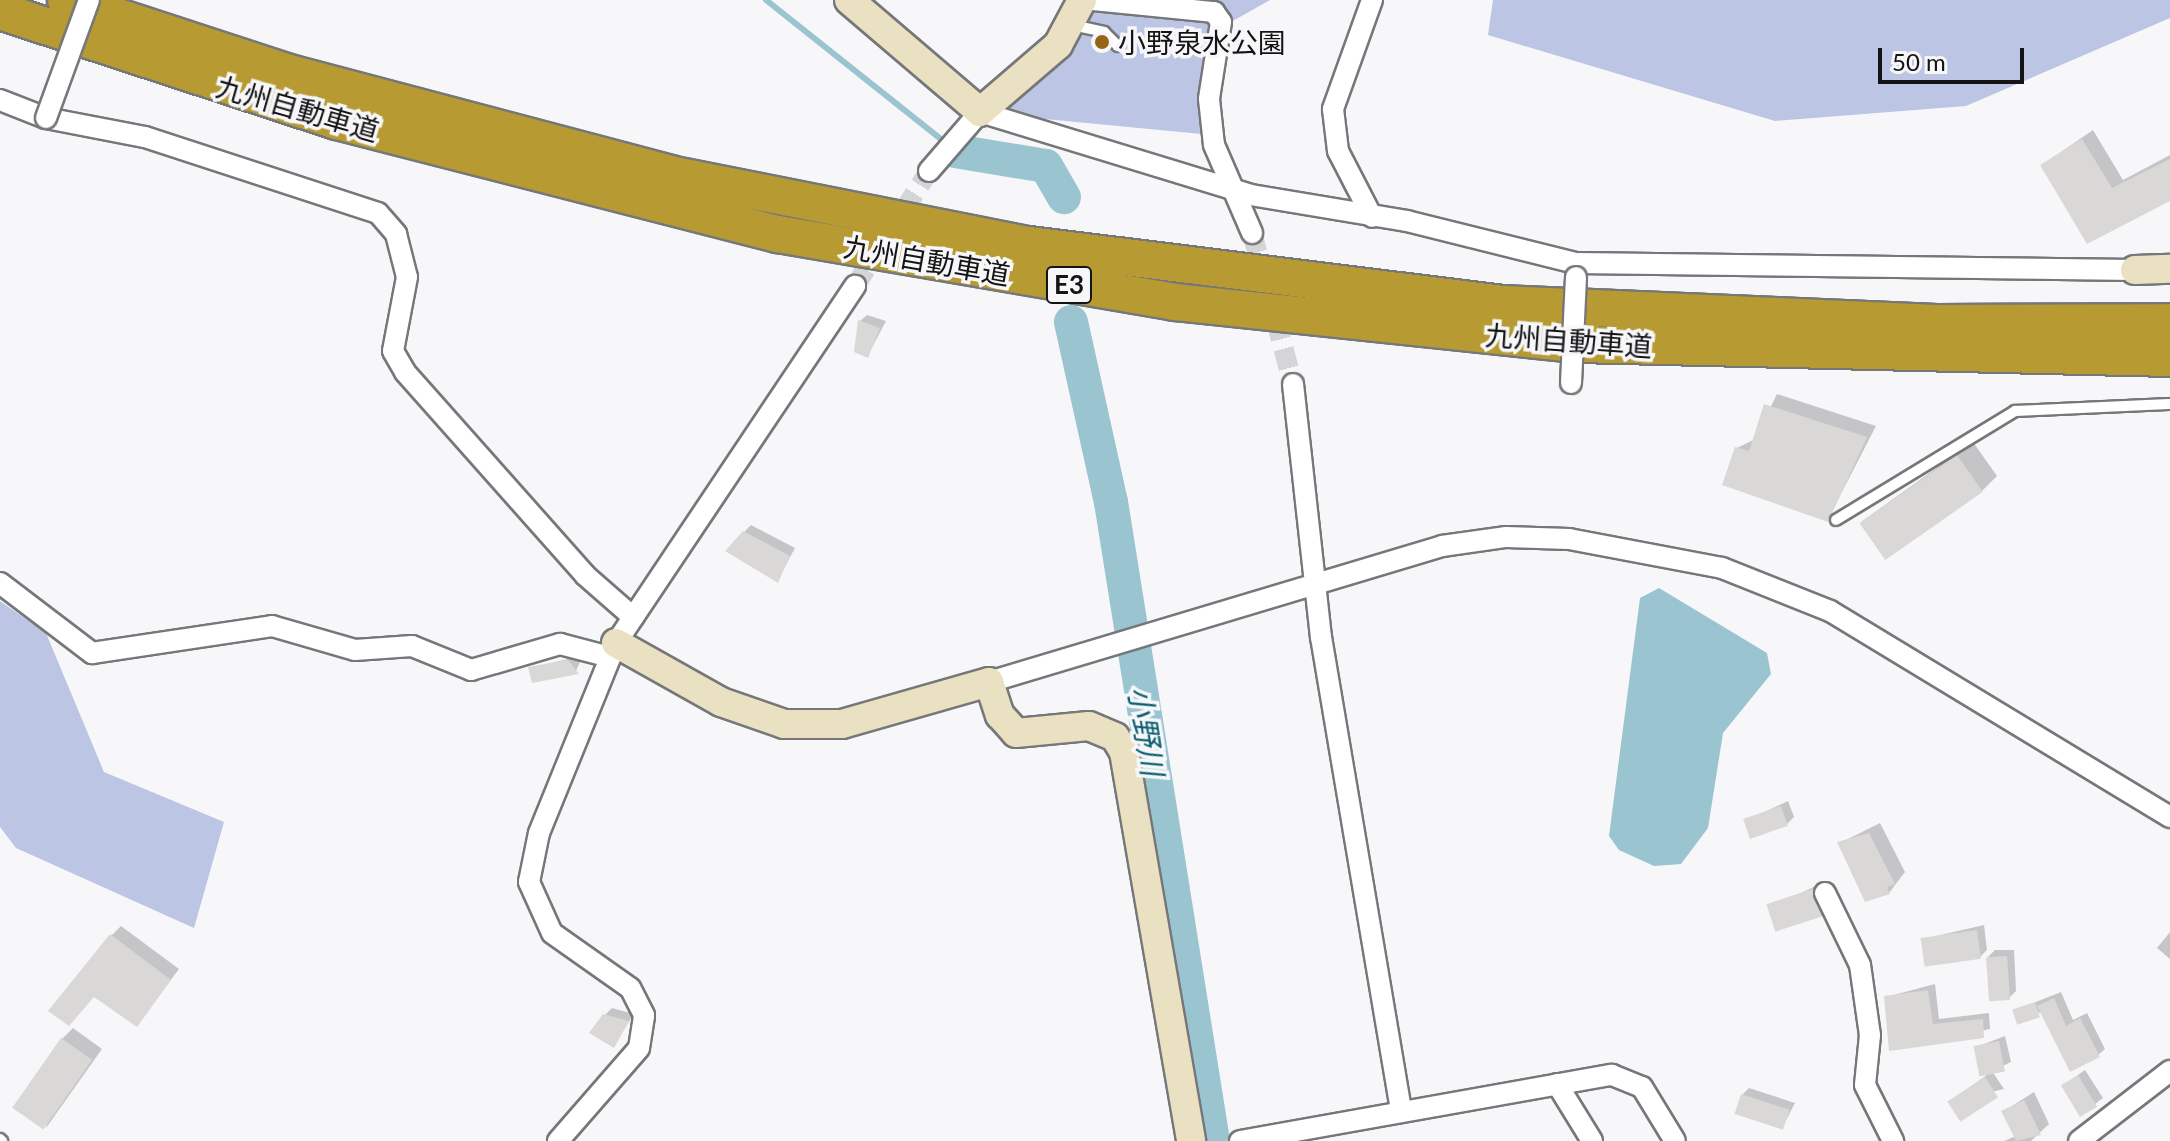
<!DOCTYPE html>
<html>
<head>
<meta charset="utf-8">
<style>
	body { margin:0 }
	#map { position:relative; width:2170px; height:1141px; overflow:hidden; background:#f7f7fa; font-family:Lato,"Noto Sans JP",sans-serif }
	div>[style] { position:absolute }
	.green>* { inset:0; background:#bdc5e4 }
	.water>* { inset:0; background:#9ac4cf }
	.shadow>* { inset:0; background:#0003 }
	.stream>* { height:6px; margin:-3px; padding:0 3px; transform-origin:3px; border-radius:3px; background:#9ac4cf }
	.river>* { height:34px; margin:-17px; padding:0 17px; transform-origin:17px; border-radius:17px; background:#9ac4cf }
	.building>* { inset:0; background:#dad8d6; transform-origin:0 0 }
	.street-tunnel>* { height:20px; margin-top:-10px; transform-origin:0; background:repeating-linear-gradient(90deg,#d5d5d8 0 20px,transparent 0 30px) }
	.roads { filter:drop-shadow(2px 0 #767779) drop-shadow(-2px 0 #767779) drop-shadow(0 2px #767779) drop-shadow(0 -2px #767779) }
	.lane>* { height:10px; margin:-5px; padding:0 5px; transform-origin:5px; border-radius:5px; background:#fff }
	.street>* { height:20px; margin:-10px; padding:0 10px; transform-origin:10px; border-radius:10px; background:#fff }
	.secondary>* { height:28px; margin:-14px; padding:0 14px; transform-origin:14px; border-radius:14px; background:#e9e1c2 }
	.highway>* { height:36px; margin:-18px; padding:0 18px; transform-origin:18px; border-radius:18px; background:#b79b32 }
	.bridges { filter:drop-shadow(2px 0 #767779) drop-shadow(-2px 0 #767779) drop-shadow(0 2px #767779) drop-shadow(0 -2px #767779) }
	.street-bridge>* { height:20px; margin:-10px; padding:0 10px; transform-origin:10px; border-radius:10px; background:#fff }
	.dots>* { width:22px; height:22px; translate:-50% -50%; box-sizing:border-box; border:4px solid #f7f7fa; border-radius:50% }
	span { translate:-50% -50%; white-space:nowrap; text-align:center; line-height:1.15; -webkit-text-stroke:7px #f7f7fa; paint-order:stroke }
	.shield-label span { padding:2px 6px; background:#f7f7fa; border:2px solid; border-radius:6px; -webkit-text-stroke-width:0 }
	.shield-label { font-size:26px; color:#141415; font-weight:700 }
	.poi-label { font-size:28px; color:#141415 }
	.left { translate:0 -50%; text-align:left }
	.street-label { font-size:28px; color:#141415 }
	.water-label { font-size:30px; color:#0d6072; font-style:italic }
	.scale { position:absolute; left:1878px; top:48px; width:146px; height:36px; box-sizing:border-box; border:4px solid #141415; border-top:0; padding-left:10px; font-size:24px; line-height:28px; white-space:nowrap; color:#141415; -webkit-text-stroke:6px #f7f7fa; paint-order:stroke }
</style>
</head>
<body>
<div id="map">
	<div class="green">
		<i style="clip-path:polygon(1088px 0,1270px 0,1231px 22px,1212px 135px,992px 114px)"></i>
		<i style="clip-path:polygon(1493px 0,2170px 0,2170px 18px,1966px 106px,1775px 121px,1488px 35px)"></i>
		<i style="clip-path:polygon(0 601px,46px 633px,104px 772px,224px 822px,194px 928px,16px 848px,0 827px)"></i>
	</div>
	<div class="water">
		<i style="clip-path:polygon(1659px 588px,1767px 653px,1771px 674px,1723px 733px,1708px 828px,1681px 864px,1654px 866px,1619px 850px,1609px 836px,1640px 598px)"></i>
	</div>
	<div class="shadow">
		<i style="clip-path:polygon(2093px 130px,2123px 180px,2170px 155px,2170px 199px,2087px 241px,2042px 165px)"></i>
		<i style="clip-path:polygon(867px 315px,886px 321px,868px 355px,860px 321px)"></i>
		<i style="clip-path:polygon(1777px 394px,1876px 426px,1828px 519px,1737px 448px,1755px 439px)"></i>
		<i style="clip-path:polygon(1973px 442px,1997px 476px,1982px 491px,1861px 522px)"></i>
		<i style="clip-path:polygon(751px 525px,795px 548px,777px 581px,744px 532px)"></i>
		<i style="clip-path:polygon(572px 658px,580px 662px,575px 673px,530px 668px)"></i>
		<i style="clip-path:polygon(1788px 801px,1794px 817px,1787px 824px,1745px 821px)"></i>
		<i style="clip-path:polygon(1880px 823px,1905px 872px,1889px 893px,1840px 843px)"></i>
		<i style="clip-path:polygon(1820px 884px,1828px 909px,1821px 916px,1769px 908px)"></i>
		<i style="clip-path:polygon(1984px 925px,1987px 950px,1980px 957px,1923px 939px)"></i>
		<i style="clip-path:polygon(121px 926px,179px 969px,137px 1025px,111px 936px)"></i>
		<i style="clip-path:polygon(2170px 932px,2170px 959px,2157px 948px)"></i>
		<i style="clip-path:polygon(1995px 950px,2014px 950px,2016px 991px,2009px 998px,1988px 957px)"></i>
		<i style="clip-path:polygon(1935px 984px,1939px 1019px,1989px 1013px,1990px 1029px,1891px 1049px,1886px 997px)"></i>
		<i style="clip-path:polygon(2061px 992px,2073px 1020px,2087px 1013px,2105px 1049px,2098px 1055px,2042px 1013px,2018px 1009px)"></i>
		<i style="clip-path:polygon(612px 1008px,634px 1014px,613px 1046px,605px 1015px)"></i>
		<i style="clip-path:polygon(73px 1028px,102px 1049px,46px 1128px,62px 1039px)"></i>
		<i style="clip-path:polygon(2005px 1036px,2011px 1062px,1992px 1071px,2004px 1089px,1949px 1102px,1991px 1072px,1976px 1047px)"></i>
		<i style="clip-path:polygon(2085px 1070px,2103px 1098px,2082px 1114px,2071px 1080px)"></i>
		<i style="clip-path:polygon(1749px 1088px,1795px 1103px,1782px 1128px,1742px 1095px)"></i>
		<i style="clip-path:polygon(2034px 1092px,2049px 1124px,2031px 1141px,2004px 1141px,2016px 1136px,2004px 1111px)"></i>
	</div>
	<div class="stream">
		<i style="left:766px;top:0;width:230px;rotate:38.5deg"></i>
	</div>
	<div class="river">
		<i style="left:955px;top:151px;width:92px;rotate:9.4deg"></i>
		<i style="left:1046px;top:166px;width:36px;rotate:60deg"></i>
		<i style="left:1071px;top:322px;width:184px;rotate:77.5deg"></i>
		<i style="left:1111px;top:502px;width:647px;rotate:80.93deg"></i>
	</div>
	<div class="building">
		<i style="clip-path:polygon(2082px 139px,2112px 188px,2170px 159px,2170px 201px,2087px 244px,2040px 165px)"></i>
		<i style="clip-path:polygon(858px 320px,880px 328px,868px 358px,854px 352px)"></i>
		<i style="clip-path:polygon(1764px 404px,1867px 437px,1828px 522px,1722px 485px,1735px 447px,1749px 451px)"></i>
		<i style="left:1957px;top:455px;width:45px;height:119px;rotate:55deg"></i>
		<i style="clip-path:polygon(743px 531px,790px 556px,778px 583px,725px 551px)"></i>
		<i style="clip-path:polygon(568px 660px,579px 674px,532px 683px,528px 667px)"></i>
		<i style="left:1781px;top:806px;width:21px;height:40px;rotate:71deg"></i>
		<i style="clip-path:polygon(1869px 833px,1895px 884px,1887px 887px,1890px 894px,1865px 902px,1837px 842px)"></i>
		<i style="left:1813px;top:889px;width:29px;height:49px;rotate:72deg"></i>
		<i style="left:1977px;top:930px;width:29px;height:57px;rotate:82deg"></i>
		<i style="clip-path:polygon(110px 934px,171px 980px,137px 1027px,94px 997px,69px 1026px,48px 1011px)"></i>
		<i style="left:2007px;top:956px;width:44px;height:21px;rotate:86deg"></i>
		<i style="clip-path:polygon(1928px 990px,1933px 1024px,1983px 1019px,1984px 1038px,1889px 1051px,1884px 996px)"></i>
		<i style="clip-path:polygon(2054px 998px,2066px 1026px,2080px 1018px,2100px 1057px,2070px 1072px,2037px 1006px)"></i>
		<i style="left:2035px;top:1002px;width:16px;height:24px;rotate:72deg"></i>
		<i style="clip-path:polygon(603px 1014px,629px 1021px,614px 1048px,589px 1033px)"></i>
		<i style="left:61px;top:1038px;width:38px;height:85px;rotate:35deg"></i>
		<i style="left:1999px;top:1041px;width:31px;height:26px;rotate:79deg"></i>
		<i style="left:2078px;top:1075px;width:37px;height:20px;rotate:59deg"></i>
		<i style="left:1985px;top:1077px;width:24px;height:45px;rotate:57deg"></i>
		<i style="left:1741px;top:1094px;width:51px;height:21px;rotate:18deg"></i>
		<i style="clip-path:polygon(2024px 1100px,2041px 1135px,2016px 1141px,2001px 1111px)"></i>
	</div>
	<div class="street-tunnel">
		<i style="left:1252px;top:233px;width:156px;rotate:74.8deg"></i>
		<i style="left:855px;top:286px;width:137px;rotate:-57.2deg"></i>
	</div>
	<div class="roads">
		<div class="lane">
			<i style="left:1072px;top:25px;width:33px;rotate:12deg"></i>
			<i style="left:1104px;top:32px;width:20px;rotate:45deg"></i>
			<i style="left:1836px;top:520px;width:210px;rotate:-31.3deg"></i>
			<i style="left:2015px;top:411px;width:155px;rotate:-2.6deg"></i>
			<i style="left:0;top:1139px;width:3px;rotate:45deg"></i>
		</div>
		<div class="street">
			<i style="left:1093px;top:0;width:122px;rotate:5.7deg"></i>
			<i style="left:1214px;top:12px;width:12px;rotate:55deg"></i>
			<i style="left:1221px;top:22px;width:78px;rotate:98.9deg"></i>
			<i style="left:1209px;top:99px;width:46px;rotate:83.8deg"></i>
			<i style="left:1214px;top:145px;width:96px;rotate:66.6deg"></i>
			<i style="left:1372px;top:0;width:116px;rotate:109.7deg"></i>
			<i style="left:1333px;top:109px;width:42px;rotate:83.2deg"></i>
			<i style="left:1338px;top:151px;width:74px;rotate:62.7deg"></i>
			<i style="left:0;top:100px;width:49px;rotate:21.4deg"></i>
			<i style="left:46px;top:118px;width:101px;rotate:10.9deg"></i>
			<i style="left:145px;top:137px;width:245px;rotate:18.1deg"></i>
			<i style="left:378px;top:213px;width:28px;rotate:49deg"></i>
			<i style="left:396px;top:234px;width:44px;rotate:75.7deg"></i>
			<i style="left:407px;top:277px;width:75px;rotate:100.7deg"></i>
			<i style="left:393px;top:351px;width:24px;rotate:60deg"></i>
			<i style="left:405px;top:372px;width:271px;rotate:48.4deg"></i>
			<i style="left:585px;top:575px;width:64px;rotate:41.2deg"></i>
			<i style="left:929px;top:171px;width:78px;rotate:-49.2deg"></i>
			<i style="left:980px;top:112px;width:283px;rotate:17deg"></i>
			<i style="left:1251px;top:195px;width:158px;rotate:9.5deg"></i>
			<i style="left:1407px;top:221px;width:174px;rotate:14deg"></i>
			<i style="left:1576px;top:263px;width:559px;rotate:0.72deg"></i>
			<i style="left:1293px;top:384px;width:255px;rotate:83.7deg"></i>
			<i style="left:1321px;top:637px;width:481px;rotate:80.4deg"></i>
			<i style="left:0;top:583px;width:116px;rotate:37.3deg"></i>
			<i style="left:92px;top:653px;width:182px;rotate:-8.5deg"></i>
			<i style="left:272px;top:626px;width:86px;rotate:16.1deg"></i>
			<i style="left:355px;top:650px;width:57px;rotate:-4deg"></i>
			<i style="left:412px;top:646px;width:64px;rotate:22.1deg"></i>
			<i style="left:471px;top:670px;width:93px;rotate:-16.3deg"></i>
			<i style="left:560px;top:644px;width:52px;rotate:14.6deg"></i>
			<i style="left:989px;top:682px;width:473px;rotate:-16.7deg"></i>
			<i style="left:1442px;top:546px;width:65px;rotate:-8deg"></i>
			<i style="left:1506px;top:537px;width:63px;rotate:1.8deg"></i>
			<i style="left:1569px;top:539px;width:156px;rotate:10.7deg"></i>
			<i style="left:1722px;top:568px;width:116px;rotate:21.7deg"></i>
			<i style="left:1830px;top:611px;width:398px;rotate:31.2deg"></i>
			<i style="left:1825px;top:893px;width:80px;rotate:64.1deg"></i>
			<i style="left:1860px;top:965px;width:71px;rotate:81.9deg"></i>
			<i style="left:1870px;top:1035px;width:50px;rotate:95.7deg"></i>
			<i style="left:1865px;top:1085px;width:63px;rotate:63.4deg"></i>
			<i style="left:1557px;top:1084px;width:67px;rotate:58.4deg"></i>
			<i style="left:558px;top:1141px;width:123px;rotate:-48.9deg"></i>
			<i style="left:639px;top:1048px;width:33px;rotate:-81deg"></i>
			<i style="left:644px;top:1015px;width:30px;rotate:-117deg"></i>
			<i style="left:630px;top:988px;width:95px;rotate:-144.8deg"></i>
			<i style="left:552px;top:933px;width:56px;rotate:-114.3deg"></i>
			<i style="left:529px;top:882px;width:50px;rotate:-78.5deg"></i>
			<i style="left:539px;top:833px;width:205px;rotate:-67.9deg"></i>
			<i style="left:616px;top:643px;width:430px;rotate:-56.2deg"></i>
			<i style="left:1240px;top:1141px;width:378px;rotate:-10.1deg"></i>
			<i style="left:1612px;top:1075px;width:32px;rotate:22deg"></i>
			<i style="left:1642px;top:1087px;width:63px;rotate:58.6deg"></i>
			<i style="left:2079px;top:1141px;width:115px;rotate:-37.6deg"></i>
		</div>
		<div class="secondary">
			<i style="left:849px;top:0;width:172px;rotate:40.5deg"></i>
			<i style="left:980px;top:112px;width:103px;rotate:-40.7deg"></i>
			<i style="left:1058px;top:45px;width:51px;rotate:-61.9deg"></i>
			<i style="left:2135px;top:270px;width:35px;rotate:-2deg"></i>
			<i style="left:616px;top:643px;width:120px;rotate:29.3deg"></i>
			<i style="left:721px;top:702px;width:67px;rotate:19.2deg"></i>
			<i style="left:784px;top:724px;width:58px"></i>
			<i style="left:842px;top:724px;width:153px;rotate:-15.9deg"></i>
			<i style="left:989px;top:682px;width:35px;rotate:72deg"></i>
			<i style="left:1000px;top:715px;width:24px;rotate:48deg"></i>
			<i style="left:1016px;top:733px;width:73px;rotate:-5.5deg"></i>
			<i style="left:1089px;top:726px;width:28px;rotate:23deg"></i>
			<i style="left:1115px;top:737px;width:17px;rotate:59deg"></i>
			<i style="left:1124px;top:752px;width:395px;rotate:80.2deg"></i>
		</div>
		<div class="highway">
			<i style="left:66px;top:0;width:239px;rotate:18.1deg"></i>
			<i style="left:293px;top:74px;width:404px;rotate:14.8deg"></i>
			<i style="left:684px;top:177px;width:352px;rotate:11.2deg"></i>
			<i style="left:1029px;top:245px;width:477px;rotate:7.1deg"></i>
			<i style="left:1502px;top:304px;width:435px;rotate:2.5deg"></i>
			<i style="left:1937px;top:323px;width:233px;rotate:-0.2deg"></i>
			<i style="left:0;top:11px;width:354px;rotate:18.1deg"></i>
			<i style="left:337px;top:121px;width:455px;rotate:14.4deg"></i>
			<i style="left:778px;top:234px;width:403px;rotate:9.7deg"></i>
			<i style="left:1175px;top:302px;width:404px;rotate:6deg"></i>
			<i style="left:1577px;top:344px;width:593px;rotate:1.35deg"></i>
		</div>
	</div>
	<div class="bridges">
		<div class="street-bridge">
			<i style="left:46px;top:118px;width:126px;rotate:-70deg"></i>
			<i style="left:1571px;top:383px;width:106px;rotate:-87.3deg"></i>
		</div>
	</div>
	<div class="dots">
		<i style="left:1102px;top:42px;background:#956515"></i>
	</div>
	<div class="shield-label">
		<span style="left:1069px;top:285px">E3</span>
	</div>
	<div class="poi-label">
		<span class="left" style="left:1118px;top:42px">小野泉水公園</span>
	</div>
	<div class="street-label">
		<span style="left:298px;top:108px;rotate:16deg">九州自動車道</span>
		<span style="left:927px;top:260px;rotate:10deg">九州自動車道</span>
		<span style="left:1569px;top:340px;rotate:4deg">九州自動車道</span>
	</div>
	<div class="water-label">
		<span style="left:1147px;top:731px;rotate:81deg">小野川</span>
	</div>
	<div class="scale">50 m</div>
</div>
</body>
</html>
